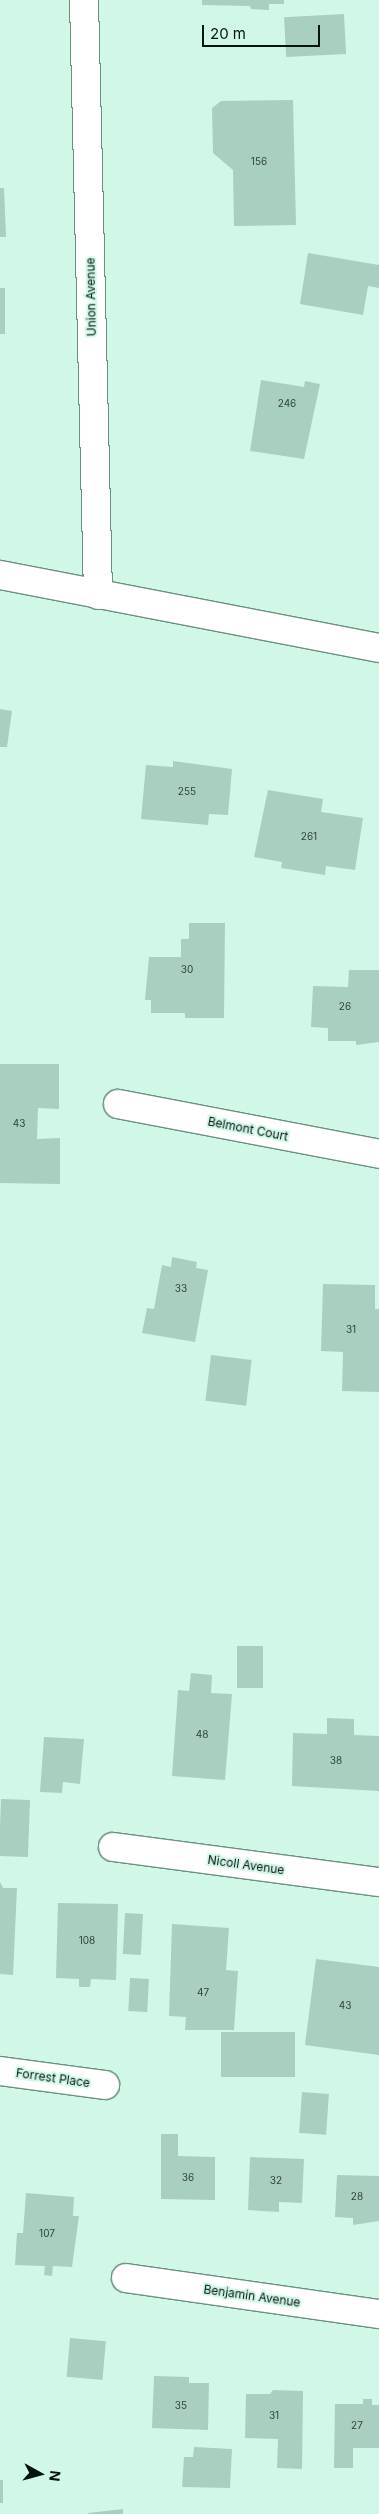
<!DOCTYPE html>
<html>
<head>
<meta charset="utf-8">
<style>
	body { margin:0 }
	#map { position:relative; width:379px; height:2514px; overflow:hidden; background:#d1f8e7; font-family:Inter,sans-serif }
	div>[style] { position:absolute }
	.building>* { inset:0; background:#a9cfbf; transform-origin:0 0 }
	.roads { filter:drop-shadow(1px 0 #6b8f80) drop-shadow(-1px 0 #6b8f80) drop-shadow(0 1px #6b8f80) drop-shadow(0 -1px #6b8f80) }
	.minor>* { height:28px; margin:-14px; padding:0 14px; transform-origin:14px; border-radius:14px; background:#fff }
	.major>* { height:28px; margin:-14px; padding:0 14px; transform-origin:14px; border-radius:14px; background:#fff }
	span { translate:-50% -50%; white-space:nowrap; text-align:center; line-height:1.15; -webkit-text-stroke:4px #d1f8e7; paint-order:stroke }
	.number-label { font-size:10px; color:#2f423a }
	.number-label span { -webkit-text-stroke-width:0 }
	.street-label { font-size:12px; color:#06130e }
	.north { position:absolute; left:15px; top:2449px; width:50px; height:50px; -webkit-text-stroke:4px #d1f8e7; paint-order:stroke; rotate:97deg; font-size:14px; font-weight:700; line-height:20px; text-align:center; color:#06130e }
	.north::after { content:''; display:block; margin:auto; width:18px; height:22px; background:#06130e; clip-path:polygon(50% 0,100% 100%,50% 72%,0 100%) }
	.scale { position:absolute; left:202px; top:25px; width:118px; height:22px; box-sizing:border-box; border:2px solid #06130e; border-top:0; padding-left:6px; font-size:15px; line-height:18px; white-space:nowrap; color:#06130e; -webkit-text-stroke:4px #d1f8e7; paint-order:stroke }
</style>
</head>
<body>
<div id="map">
	<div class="building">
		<i style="clip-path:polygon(202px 0,284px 0,284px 4px,269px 4px,269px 10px,251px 9px,250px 6px,202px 5px)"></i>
		<i style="left:344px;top:14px;width:40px;height:60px;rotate:87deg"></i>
		<i style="clip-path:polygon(293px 100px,296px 225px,234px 226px,233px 170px,213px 153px,212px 108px,221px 101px)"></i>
		<i style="clip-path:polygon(0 188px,4px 188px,6px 237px,0 237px)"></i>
		<i style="clip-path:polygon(308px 253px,379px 265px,379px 288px,368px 286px,363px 315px,300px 304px)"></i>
		<i style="left:0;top:288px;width:5px;height:46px"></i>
		<i style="clip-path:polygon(261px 380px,304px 387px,305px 381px,320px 384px,304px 459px,250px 451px)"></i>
		<i style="clip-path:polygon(0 709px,12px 711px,7px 747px,0 747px)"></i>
		<i style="clip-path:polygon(173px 761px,232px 769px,228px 815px,209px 814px,208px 825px,141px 819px,146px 765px,173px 767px)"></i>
		<i style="clip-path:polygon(268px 790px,323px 799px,321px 812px,363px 818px,355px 870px,326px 866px,325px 875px,281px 868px,282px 862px,254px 857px)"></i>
		<i style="clip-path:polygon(189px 923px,225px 923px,224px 1018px,185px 1018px,185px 1013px,151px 1013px,151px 1000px,145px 1000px,149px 957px,181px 957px,181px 939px,189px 939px)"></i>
		<i style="clip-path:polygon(349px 970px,379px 970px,379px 1042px,356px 1045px,356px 1041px,328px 1041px,328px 1028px,311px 1027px,313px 986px,348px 987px)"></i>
		<i style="clip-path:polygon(0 1064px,59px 1064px,59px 1109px,38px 1108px,37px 1139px,60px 1138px,60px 1184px,0 1183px)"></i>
		<i style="clip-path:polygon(172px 1257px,197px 1262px,196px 1268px,208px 1270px,195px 1342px,142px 1333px,147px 1308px,154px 1309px,162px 1265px,171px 1267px)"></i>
		<i style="clip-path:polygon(323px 1284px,375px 1285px,375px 1309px,379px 1309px,379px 1392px,342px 1391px,343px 1352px,321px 1351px)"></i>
		<i style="left:211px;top:1355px;width:41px;height:46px;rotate:7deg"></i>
		<i style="left:237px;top:1646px;width:26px;height:42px"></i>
		<i style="clip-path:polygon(191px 1673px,212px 1675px,211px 1693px,232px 1694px,225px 1780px,172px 1776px,178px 1690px,189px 1691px)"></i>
		<i style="clip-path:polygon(327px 1718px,354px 1719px,354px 1735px,379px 1736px,379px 1791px,292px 1786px,293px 1733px,327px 1734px)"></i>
		<i style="clip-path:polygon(44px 1737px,84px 1739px,80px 1784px,63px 1782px,62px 1793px,40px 1792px)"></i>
		<i style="left:1px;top:1799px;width:29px;height:57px;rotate:2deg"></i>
		<i style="clip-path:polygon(0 1882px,3px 1888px,17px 1888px,13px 1975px,0 1974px)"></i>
		<i style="clip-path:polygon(58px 1903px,118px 1904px,116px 1980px,91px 1979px,90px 1987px,79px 1987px,79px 1979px,56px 1978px)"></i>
		<i style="left:125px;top:1913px;width:18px;height:41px;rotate:3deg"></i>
		<i style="clip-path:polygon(172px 1924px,229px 1928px,226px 1970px,238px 1971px,234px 2030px,185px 2030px,186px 2017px,169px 2016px)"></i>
		<i style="clip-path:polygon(316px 1959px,379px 1967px,379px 2055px,305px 2045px)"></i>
		<i style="left:130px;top:1978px;width:19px;height:33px;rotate:3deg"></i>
		<i style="left:221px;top:2032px;width:74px;height:45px"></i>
		<i style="left:302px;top:2092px;width:27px;height:41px;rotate:4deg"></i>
		<i style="clip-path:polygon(161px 2134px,178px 2134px,178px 2156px,215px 2157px,215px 2200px,161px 2199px)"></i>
		<i style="clip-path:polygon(250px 2157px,304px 2159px,302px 2203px,279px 2202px,279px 2212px,248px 2210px)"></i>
		<i style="clip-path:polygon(337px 2175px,379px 2176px,379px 2221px,353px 2225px,353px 2218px,335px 2217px)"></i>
		<i style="clip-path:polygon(26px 2193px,74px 2197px,73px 2216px,79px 2216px,72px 2267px,53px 2266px,52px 2276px,44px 2275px,45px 2266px,15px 2265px,17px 2233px,23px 2233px)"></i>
		<i style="left:70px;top:2338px;width:36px;height:39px;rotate:5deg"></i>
		<i style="clip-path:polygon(154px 2376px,189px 2377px,189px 2383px,209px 2383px,208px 2430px,152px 2428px)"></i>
		<i style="clip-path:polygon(273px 2390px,303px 2391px,302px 2469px,277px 2468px,278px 2439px,245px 2438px,246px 2394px,270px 2394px)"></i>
		<i style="clip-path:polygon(363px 2399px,372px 2399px,372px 2405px,379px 2405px,379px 2448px,353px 2448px,353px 2468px,334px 2468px,335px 2404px,363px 2404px)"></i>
		<i style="clip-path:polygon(194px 2447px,232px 2449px,230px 2488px,182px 2487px,184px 2457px,193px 2457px)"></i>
		<i style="left:0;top:2480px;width:3px;height:23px"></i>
		<i style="clip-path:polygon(123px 2509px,123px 2514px,88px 2514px,88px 2513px)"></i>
	</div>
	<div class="roads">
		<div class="minor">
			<i style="left:84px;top:0;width:595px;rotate:88.65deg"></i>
			<i style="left:118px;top:1104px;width:266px;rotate:10.8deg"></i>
			<i style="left:113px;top:1847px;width:268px;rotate:7.5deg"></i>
			<i style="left:0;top:2071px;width:106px;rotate:7.6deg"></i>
			<i style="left:126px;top:2278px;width:256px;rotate:8.1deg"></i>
		</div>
		<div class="major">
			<i style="left:0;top:575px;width:386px;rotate:10.9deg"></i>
		</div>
	</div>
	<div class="number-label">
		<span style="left:259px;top:162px">156</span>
		<span style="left:287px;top:404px">246</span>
		<span style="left:187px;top:792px">255</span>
		<span style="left:309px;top:837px">261</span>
		<span style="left:187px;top:970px">30</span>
		<span style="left:345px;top:1007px">26</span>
		<span style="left:19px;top:1124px">43</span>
		<span style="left:181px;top:1289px">33</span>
		<span style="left:351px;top:1330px">31</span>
		<span style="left:202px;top:1735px">48</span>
		<span style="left:336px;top:1761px">38</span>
		<span style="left:87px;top:1941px">108</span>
		<span style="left:203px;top:1993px">47</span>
		<span style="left:345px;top:2006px">43</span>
		<span style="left:188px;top:2178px">36</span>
		<span style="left:276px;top:2181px">32</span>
		<span style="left:357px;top:2197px">28</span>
		<span style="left:47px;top:2234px">107</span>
		<span style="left:181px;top:2406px">35</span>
		<span style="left:274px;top:2416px">31</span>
		<span style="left:357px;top:2426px">27</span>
	</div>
	<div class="street-label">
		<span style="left:91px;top:297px;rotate:-91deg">Union Avenue</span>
		<span style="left:248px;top:1129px;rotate:11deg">Belmont Court</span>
		<span style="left:246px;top:1865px;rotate:8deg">Nicoll Avenue</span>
		<span style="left:53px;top:2078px;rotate:8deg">Forrest Place</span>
		<span style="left:252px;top:2296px;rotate:8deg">Benjamin Avenue</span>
	</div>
	<div class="north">N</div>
	<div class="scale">20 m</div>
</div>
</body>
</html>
